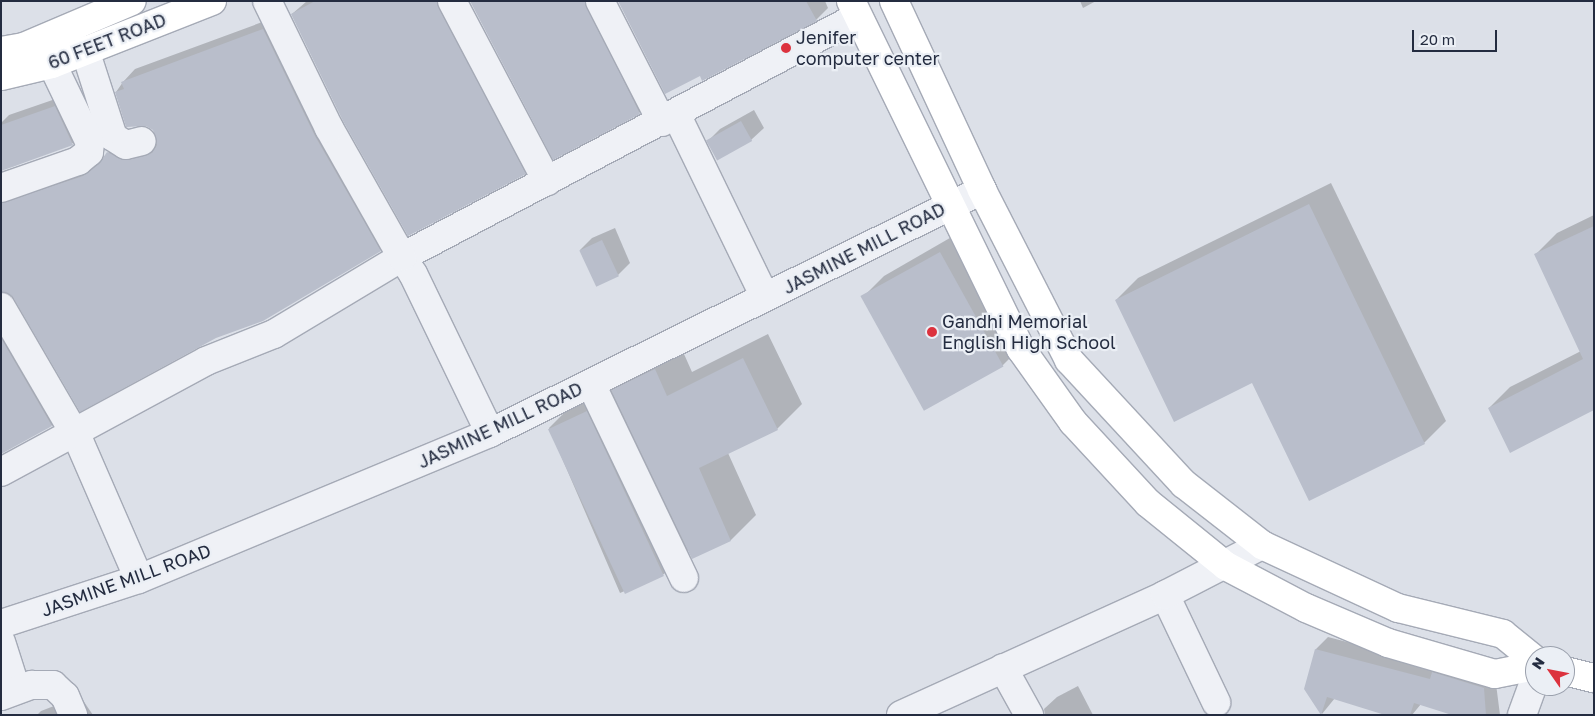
<!DOCTYPE html>
<html>
<head>
<meta charset="utf-8">
<style>
	body { margin:0 }
	#map { position:relative; width:1595px; height:716px; overflow:hidden; background:#dce0e8; font-family:"Golos Text",sans-serif }
	div>[style] { position:absolute }
	.shadow>* { inset:0; background:#0003 }
	.building>* { inset:0; background:#b9becb; transform-origin:0 0 }
	.roads { filter:drop-shadow(1px 0 #a5aab6) drop-shadow(-1px 0 #a5aab6) drop-shadow(0 1px #a5aab6) drop-shadow(0 -1px #a5aab6) }
	.minor>* { height:28px; margin:-14px; padding:0 14px; transform-origin:14px; border-radius:14px; background:#eff1f6 }
	.major>* { height:28px; margin:-14px; padding:0 14px; transform-origin:14px; border-radius:14px; background:#fff }
	.dots>* { width:14px; height:14px; translate:-50% -50%; box-sizing:border-box; border:2px solid #ebeff5; border-radius:50% }
	span { translate:-50% -50%; white-space:nowrap; text-align:center; line-height:1.15; -webkit-text-stroke:4.5px #ebeff5; paint-order:stroke }
	.poi-label { font-size:18px; color:#242c40 }
	.left { translate:0 -50%; text-align:left }
	.street-label { font-size:18px; color:#242c40 }
	.frame { position:absolute; inset:0; border:2px solid #242c40; pointer-events:none }
	.north { position:absolute; left:1525px; top:646px; width:50px; height:50px; box-sizing:border-box; background:#ebeff5; border:1px solid #9ba1ad; border-radius:50%; rotate:303deg; font-size:14px; font-weight:700; line-height:20px; text-align:center; color:#242c40 }
	.north::after { content:''; display:block; margin:auto; width:18px; height:22px; background:#dc323e; clip-path:polygon(50% 0,100% 100%,50% 72%,0 100%) }
	.scale { position:absolute; left:1412px; top:30px; width:85px; height:22px; box-sizing:border-box; border:2px solid #242c40; border-top:0; padding-left:6px; font-size:15px; line-height:18px; white-space:nowrap; color:#242c40; -webkit-text-stroke:4px #ebeff5; paint-order:stroke }
</style>
</head>
<body>
<div id="map">
	<div class="shadow">
		<i style="clip-path:polygon(307px 1px,452px 1px,537px 161px,525px 173px,292px 14px)"></i>
		<i style="clip-path:polygon(471px 1px,600px 1px,651px 101px,639px 113px,554px 158px)"></i>
		<i style="clip-path:polygon(619px 1px,825px 1px,828px 8px,816px 20px,700px 74px)"></i>
		<i style="clip-path:polygon(1080px 1px,1096px 1px,1083px 8px)"></i>
		<i style="clip-path:polygon(276px 17px,393px 238px,380px 250px,15px 298px,9px 292px,1px 292px,1px 185px,20px 190px,98px 163px,121px 140px,137px 148px,158px 143px,154px 129px,116px 92px,123px 82px,135px 69px)"></i>
		<i style="clip-path:polygon(67px 95px,85px 131px,73px 143px,11px 167px,1px 140px,1px 123px,9px 115px)"></i>
		<i style="clip-path:polygon(754px 110px,764px 128px,751px 140px,717px 159px,708px 141px,720px 129px)"></i>
		<i style="clip-path:polygon(1331px 183px,1446px 421px,1424px 443px,1252px 382px,1116px 300px,1138px 278px)"></i>
		<i style="clip-path:polygon(1594px 215px,1594px 409px,1489px 408px,1510px 387px,1581px 351px,1536px 254px,1557px 233px)"></i>
		<i style="clip-path:polygon(615px 228px,630px 263px,618px 275px,580px 250px,592px 238px)"></i>
		<i style="clip-path:polygon(962px 231px,1024px 344px,1002px 366px,862px 298px,884px 276px)"></i>
		<i style="clip-path:polygon(1px 304px,64px 413px,52px 425px,1px 453px)"></i>
		<i style="clip-path:polygon(768px 334px,802px 404px,777px 429px,728px 453px,756px 515px,731px 540px,693px 557px,689px 549px,664px 574px,620px 593px,549px 428px,577px 400px,615px 384px,617px 387px,638px 366px,680px 345px,692px 372px)"></i>
		<i style="clip-path:polygon(1328px 637px,1439px 666px,1495px 676px,1500px 715px,1466px 715px,1421px 704px,1412px 715px,1398px 715px,1335px 698px,1322px 714px,1306px 688px,1316px 649px)"></i>
		<i style="clip-path:polygon(1078px 686px,1093px 715px,1045px 715px,1044px 709px,1057px 697px)"></i>
		<i style="clip-path:polygon(80px 696px,93px 715px,37px 715px,41px 711px)"></i>
	</div>
	<div class="building">
		<i style="clip-path:polygon(315px 1px,437px 1px,526px 174px,408px 236px,343px 121px,291px 14px)"></i>
		<i style="clip-path:polygon(470px 1px,585px 1px,640px 114px,553px 160px)"></i>
		<i style="clip-path:polygon(618px 1px,806px 1px,817px 21px,702px 81px,700px 76px,665px 94px)"></i>
		<i style="clip-path:polygon(263px 29px,315px 136px,381px 251px,263px 321px,216px 338px,80px 412px,14px 299px,1px 291px,1px 203px,83px 176px,99px 164px,107px 152px,124px 160px,152px 153px,157px 145px,153px 130px,146px 126px,126px 127px,115px 92px,124px 89px,121px 82px)"></i>
		<i style="clip-path:polygon(55px 106px,73px 145px,1px 171px,1px 125px)"></i>
		<i style="left:741px;top:121px;width:23px;height:40px;rotate:61deg"></i>
		<i style="clip-path:polygon(1309px 204px,1425px 444px,1309px 501px,1252px 383px,1174px 422px,1115px 300px)"></i>
		<i style="clip-path:polygon(1594px 226px,1594px 410px,1510px 453px,1488px 408px,1583px 359px,1534px 254px)"></i>
		<i style="left:602px;top:240px;width:40px;height:25px;rotate:65deg"></i>
		<i style="left:940px;top:252px;width:131px;height:91px;rotate:61deg"></i>
		<i style="clip-path:polygon(1px 338px,52px 426px,1px 454px)"></i>
		<i style="clip-path:polygon(743px 358px,778px 430px,699px 468px,731px 541px,692px 559px,611px 390px,655px 369px,667px 396px)"></i>
		<i style="left:587px;top:411px;width:182px;height:43px;rotate:65deg"></i>
		<i style="clip-path:polygon(1315px 649px,1430px 679px,1432px 672px,1484px 688px,1486px 715px,1452px 715px,1414px 703px,1410px 715px,1385px 715px,1327px 697px,1321px 715px,1304px 689px)"></i>
	</div>
	<div class="roads">
		<div class="minor">
			<i style="left:452px;top:1px;width:204px;rotate:62.2deg"></i>
			<i style="left:600px;top:1px;width:136px;rotate:62.9deg"></i>
			<i style="left:85px;top:50px;width:91px;rotate:72.2deg"></i>
			<i style="left:113px;top:137px;width:15px;rotate:32deg"></i>
			<i style="left:126px;top:145px;width:16px;rotate:-14deg"></i>
			<i style="left:676px;top:114px;width:203px;rotate:64.1deg"></i>
			<i style="left:1px;top:188px;width:82px;rotate:-19.3deg"></i>
			<i style="left:78px;top:161px;width:14px;rotate:-39deg"></i>
			<i style="left:89px;top:152px;width:9px;rotate:-84deg"></i>
			<i style="left:90px;top:143px;width:88px;rotate:-115.7deg"></i>
			<i style="left:1px;top:307px;width:155px;rotate:59.8deg"></i>
			<i style="left:79px;top:441px;width:150px;rotate:66.5deg"></i>
			<i style="left:591px;top:384px;width:215px;rotate:64.4deg"></i>
			<i style="left:490px;top:433px;width:177px;rotate:-115.8deg"></i>
			<i style="left:413px;top:274px;width:20px;rotate:-123deg"></i>
			<i style="left:402px;top:257px;width:514px;rotate:-27.81deg"></i>
			<i style="left:1px;top:472px;width:233px;rotate:-28.4deg"></i>
			<i style="left:206px;top:361px;width:73px;rotate:-21.7deg"></i>
			<i style="left:274px;top:334px;width:149px;rotate:-31deg"></i>
			<i style="left:402px;top:257px;width:148px;rotate:-119.5deg"></i>
			<i style="left:329px;top:128px;width:141px;rotate:-116deg"></i>
			<i style="left:1165px;top:595px;width:119px;rotate:64.5deg"></i>
			<i style="left:1px;top:624px;width:145px;rotate:-18.1deg"></i>
			<i style="left:139px;top:579px;width:380px;rotate:-22.6deg"></i>
			<i style="left:490px;top:433px;width:549px;rotate:-26.28deg"></i>
			<i style="left:1px;top:642px;width:49px;rotate:72.3deg"></i>
			<i style="left:1003px;top:668px;width:54px;rotate:61deg"></i>
			<i style="left:1px;top:696px;width:33px;rotate:-20deg"></i>
			<i style="left:32px;top:685px;width:21px"></i>
			<i style="left:53px;top:685px;width:16px;rotate:43deg"></i>
			<i style="left:65px;top:696px;width:21px;rotate:67deg"></i>
			<i style="left:901px;top:715px;width:290px;rotate:-24.4deg"></i>
			<i style="left:1165px;top:595px;width:109px;rotate:-27.3deg"></i>
			<i style="left:1522px;top:715px;width:37px;rotate:-70deg"></i>
		</div>
		<div class="major">
			<i style="left:851px;top:1px;width:387px;rotate:64deg"></i>
			<i style="left:1021px;top:349px;width:90px;rotate:54.5deg"></i>
			<i style="left:1073px;top:422px;width:110px;rotate:47.2deg"></i>
			<i style="left:1148px;top:503px;width:100px;rotate:38.9deg"></i>
			<i style="left:1226px;top:566px;width:90px;rotate:27.7deg"></i>
			<i style="left:1306px;top:608px;width:89px;rotate:23.1deg"></i>
			<i style="left:1388px;top:643px;width:111px;rotate:16.2deg"></i>
			<i style="left:1495px;top:674px;width:41px;rotate:-11.3deg"></i>
			<i style="left:894px;top:1px;width:208px;rotate:65deg"></i>
			<i style="left:982px;top:190px;width:191px;rotate:62.9deg"></i>
			<i style="left:1069px;top:360px;width:169px;rotate:47.2deg"></i>
			<i style="left:1184px;top:484px;width:99px;rotate:38deg"></i>
			<i style="left:1262px;top:545px;width:150px;rotate:24.9deg"></i>
			<i style="left:1398px;top:608px;width:108px;rotate:13.9deg"></i>
			<i style="left:1503px;top:634px;width:41px;rotate:39.1deg"></i>
			<i style="left:1px;top:51px;width:23px;rotate:-10deg"></i>
			<i style="left:24px;top:47px;width:117px;rotate:-23.1deg"></i>
			<i style="left:1px;top:76px;width:52px;rotate:-13.2deg"></i>
			<i style="left:52px;top:64px;width:172px;rotate:-21.5deg"></i>
			<i style="left:1565px;top:671px;width:30px;rotate:14deg"></i>
		</div>
	</div>
	<div class="dots">
		<i style="left:786px;top:48px;background:#dc323e"></i>
		<i style="left:932px;top:332px;background:#dc323e"></i>
	</div>
	<div class="poi-label">
		<span class="left" style="left:796px;top:48px">Jenifer<br>computer center</span>
		<span class="left" style="left:942px;top:332px">Gandhi Memorial<br>English High School</span>
	</div>
	<div class="street-label">
		<span style="left:107px;top:41px;rotate:-21deg">60 FEET ROAD</span>
		<span style="left:864px;top:248px;rotate:-27deg">JASMINE MILL ROAD</span>
		<span style="left:500px;top:425px;rotate:-25deg">JASMINE MILL ROAD</span>
		<span style="left:126px;top:580px;rotate:-20deg">JASMINE MILL ROAD</span>
	</div>
	<div class="frame"></div>
	<div class="north">N</div>
	<div class="scale">20 m</div>
</div>
</body>
</html>
